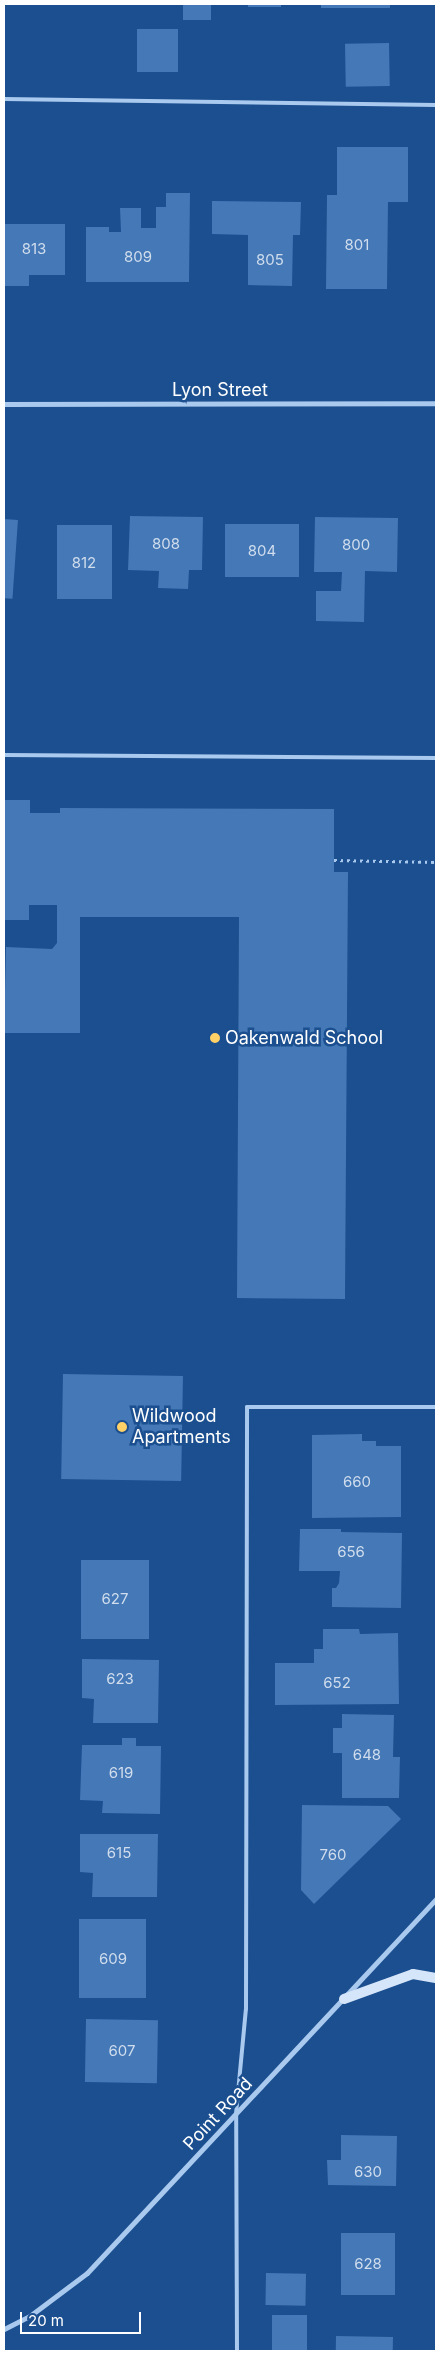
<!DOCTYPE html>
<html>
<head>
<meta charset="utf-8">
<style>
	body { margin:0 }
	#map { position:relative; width:440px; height:2355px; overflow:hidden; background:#1b4f8f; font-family:Inter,sans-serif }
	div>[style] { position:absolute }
	.building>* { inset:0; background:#4478b7; transform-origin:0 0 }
	.path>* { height:3px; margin-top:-1.5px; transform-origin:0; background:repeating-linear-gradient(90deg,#a9c9ee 0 2.5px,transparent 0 6.5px) }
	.lane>* { height:4px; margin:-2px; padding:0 2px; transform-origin:2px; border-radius:2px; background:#a9c9ee }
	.street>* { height:5px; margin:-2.5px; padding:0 2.5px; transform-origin:2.5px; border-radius:2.5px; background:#a9c9ee }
	.secondary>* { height:10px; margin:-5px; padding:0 5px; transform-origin:5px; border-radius:5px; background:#d6e6fa }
	.dots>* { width:14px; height:14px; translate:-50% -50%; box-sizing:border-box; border:2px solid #1b4f8f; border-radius:50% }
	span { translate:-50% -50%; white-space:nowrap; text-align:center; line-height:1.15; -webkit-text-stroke:5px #1b4f8f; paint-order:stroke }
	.number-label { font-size:15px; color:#d0dded }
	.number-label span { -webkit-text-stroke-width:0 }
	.street-label { font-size:18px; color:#fff }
	.poi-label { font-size:18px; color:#fff }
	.left { translate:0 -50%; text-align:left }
	.frame { position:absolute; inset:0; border:5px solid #fff; pointer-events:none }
	.scale { position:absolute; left:20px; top:2312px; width:121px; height:22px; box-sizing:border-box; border:2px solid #fff; border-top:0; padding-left:6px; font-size:15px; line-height:18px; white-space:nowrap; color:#fff; -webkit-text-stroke:4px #1b4f8f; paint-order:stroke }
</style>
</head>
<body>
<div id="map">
	<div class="building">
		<i style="left:183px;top:4px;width:28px;height:16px"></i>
		<i style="left:248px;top:4px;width:33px;height:3px"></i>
		<i style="left:321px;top:4px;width:69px;height:4px"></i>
		<i style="left:137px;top:29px;width:41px;height:43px"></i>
		<i style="left:389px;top:43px;width:43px;height:44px;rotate:89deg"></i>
		<i style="clip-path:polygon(337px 147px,408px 147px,408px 202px,388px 202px,387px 289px,326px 289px,327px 195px,337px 195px)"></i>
		<i style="clip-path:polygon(166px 193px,190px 193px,189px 282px,86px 282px,86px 227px,109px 227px,109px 232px,121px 232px,120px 208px,141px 208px,141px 228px,156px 228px,156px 207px,166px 207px)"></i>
		<i style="clip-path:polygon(212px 201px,301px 202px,300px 235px,293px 235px,292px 286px,248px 285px,248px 235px,212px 234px)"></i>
		<i style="clip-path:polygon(4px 224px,65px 224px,65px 275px,29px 275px,29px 286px,4px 286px)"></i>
		<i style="clip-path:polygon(130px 516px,203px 517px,202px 570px,189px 570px,188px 589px,158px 588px,159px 571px,128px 570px)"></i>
		<i style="clip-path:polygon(315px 517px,398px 518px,397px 572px,365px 571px,364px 622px,316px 621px,316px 591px,341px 591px,342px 572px,314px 572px)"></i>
		<i style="left:4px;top:519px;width:14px;height:79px;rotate:4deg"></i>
		<i style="left:225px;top:524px;width:74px;height:53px"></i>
		<i style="left:112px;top:525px;width:74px;height:55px;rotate:90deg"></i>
		<i style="clip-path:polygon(4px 800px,30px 800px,30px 813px,60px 813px,60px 808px,334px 809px,334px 872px,348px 872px,345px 1299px,237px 1298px,239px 917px,80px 917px,80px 1033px,4px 1033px,6px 947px,52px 949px,57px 943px,57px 905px,29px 905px,29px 920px,4px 920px)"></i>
		<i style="left:63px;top:1374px;width:120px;height:105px;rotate:1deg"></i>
		<i style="clip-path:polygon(362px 1434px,362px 1441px,376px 1441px,376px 1446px,401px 1446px,401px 1517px,312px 1518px,312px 1435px)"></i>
		<i style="clip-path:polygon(300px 1529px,341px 1529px,341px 1532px,402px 1533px,401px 1608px,332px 1607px,332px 1588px,336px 1588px,339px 1583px,340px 1571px,299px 1571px)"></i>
		<i style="left:81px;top:1560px;width:68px;height:79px"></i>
		<i style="clip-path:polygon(323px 1629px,359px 1629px,360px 1634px,398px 1633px,399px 1704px,275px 1705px,275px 1663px,314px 1663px,314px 1649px,323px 1649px)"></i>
		<i style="clip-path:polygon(82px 1659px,159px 1660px,158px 1723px,93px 1723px,94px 1699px,82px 1698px)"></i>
		<i style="clip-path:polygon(342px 1714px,394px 1715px,393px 1757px,400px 1757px,399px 1798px,342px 1798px,342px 1753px,333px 1753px,333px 1728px,342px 1728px)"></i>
		<i style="clip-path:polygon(122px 1738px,136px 1738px,136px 1746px,161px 1746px,160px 1814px,102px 1813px,103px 1801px,80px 1800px,82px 1745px,122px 1745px)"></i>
		<i style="clip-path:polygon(302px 1805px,388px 1806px,401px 1819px,314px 1904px,301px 1890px)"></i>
		<i style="clip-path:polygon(80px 1834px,158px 1834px,157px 1897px,92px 1897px,93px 1873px,80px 1872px)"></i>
		<i style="left:79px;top:1919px;width:67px;height:79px"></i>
		<i style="left:86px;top:2019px;width:72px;height:63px;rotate:1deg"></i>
		<i style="clip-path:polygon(341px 2135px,397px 2136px,396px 2186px,328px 2185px,327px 2160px,341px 2160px)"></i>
		<i style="left:341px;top:2233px;width:54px;height:62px"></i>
		<i style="left:266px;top:2273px;width:40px;height:32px;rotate:1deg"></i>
		<i style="left:272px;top:2315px;width:35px;height:36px"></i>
		<i style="left:336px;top:2336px;width:57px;height:15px;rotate:1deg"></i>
	</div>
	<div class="path">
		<i style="left:334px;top:860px;width:102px;rotate:1.1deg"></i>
	</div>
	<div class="lane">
		<i style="left:4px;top:99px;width:432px;rotate:0.8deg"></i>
		<i style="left:4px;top:755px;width:432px;rotate:0.4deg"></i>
		<i style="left:237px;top:2351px;width:237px;rotate:-90.2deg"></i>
		<i style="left:236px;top:2114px;width:105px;rotate:-84.6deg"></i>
		<i style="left:246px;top:2009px;width:602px;rotate:-89.9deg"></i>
		<i style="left:247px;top:1407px;width:189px"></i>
	</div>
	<div class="street">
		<i style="left:4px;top:404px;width:432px;rotate:-0.1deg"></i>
		<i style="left:4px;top:2329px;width:30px;rotate:-27deg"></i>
		<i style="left:31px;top:2315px;width:70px;rotate:-36.9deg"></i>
		<i style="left:87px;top:2273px;width:512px;rotate:-46.98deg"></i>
	</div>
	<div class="secondary">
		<i style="left:344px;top:1999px;width:73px;rotate:-19.9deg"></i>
		<i style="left:413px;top:1974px;width:23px;rotate:10deg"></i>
	</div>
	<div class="dots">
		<i style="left:215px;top:1038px;background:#ffd166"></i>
		<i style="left:122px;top:1427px;background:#ffd166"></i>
	</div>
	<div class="number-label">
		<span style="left:357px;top:245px">801</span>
		<span style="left:34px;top:249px">813</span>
		<span style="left:138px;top:257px">809</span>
		<span style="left:270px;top:260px">805</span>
		<span style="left:166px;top:544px">808</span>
		<span style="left:356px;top:545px">800</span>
		<span style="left:262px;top:551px">804</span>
		<span style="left:84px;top:563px">812</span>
		<span style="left:357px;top:1482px">660</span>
		<span style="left:351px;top:1552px">656</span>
		<span style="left:115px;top:1599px">627</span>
		<span style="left:120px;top:1679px">623</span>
		<span style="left:337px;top:1683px">652</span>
		<span style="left:367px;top:1755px">648</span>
		<span style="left:121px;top:1773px">619</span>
		<span style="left:119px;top:1853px">615</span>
		<span style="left:333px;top:1855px">760</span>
		<span style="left:113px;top:1959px">609</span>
		<span style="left:122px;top:2051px">607</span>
		<span style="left:368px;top:2172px">630</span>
		<span style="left:368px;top:2264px">628</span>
	</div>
	<div class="street-label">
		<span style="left:220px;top:390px">Lyon Street</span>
		<span style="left:218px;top:2114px;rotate:-47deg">Point Road</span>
	</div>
	<div class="poi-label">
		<span class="left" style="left:225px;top:1038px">Oakenwald School</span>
		<span class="left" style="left:132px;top:1427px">Wildwood<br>Apartments</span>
	</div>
	<div class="frame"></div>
	<div class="scale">20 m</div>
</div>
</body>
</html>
